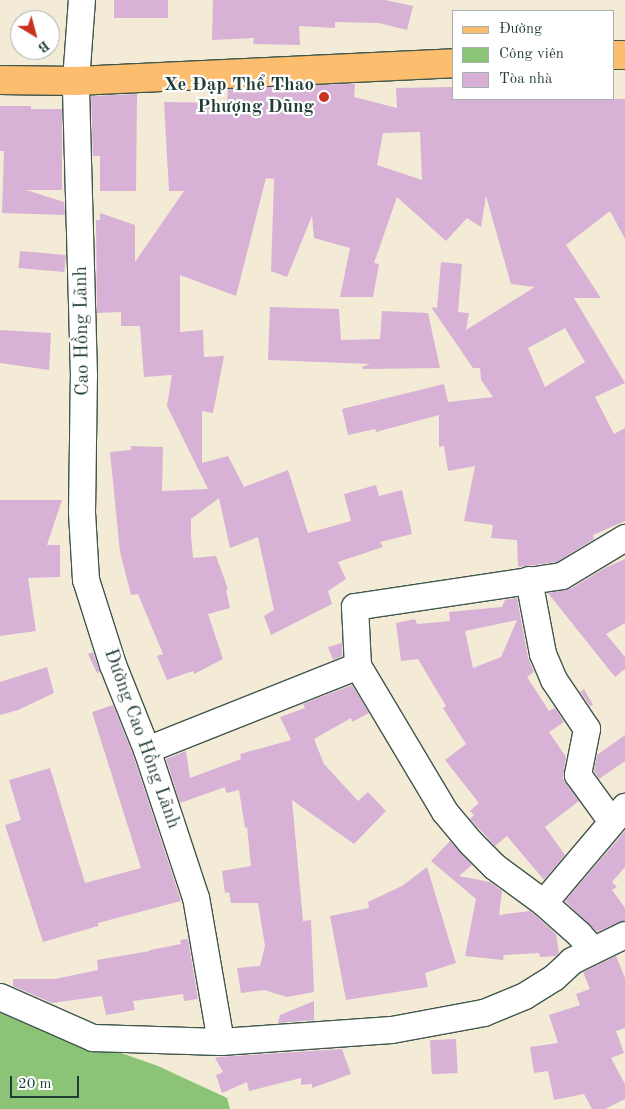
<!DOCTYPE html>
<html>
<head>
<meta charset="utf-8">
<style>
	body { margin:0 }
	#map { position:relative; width:625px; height:1109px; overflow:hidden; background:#f3ebd5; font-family:"Old Standard TT",serif }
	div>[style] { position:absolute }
	.green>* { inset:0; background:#8cc477 }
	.building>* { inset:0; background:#d7b2d6; transform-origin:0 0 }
	.roads { filter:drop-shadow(1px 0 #3f574c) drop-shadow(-1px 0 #3f574c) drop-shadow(0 1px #3f574c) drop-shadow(0 -1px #3f574c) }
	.street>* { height:26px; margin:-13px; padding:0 13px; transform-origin:13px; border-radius:13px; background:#fff }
	.primary>* { height:28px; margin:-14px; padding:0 14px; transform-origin:14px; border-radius:14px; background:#fcbd6f }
	.dots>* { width:14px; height:14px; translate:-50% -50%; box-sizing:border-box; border:2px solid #fff; border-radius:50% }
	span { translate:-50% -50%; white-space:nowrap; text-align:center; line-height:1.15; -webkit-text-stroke:4.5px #fff; paint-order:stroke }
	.poi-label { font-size:19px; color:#1f3d34; font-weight:700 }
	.right { translate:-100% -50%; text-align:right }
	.street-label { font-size:19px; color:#1f3d34 }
	.legend { position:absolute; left:452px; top:10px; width:162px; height:90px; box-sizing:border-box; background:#fff; border:1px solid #a5b1ae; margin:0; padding:6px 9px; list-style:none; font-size:15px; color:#1f3d34 }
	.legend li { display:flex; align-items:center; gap:10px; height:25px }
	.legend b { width:25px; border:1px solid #a5b1ae }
	.north { position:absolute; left:10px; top:10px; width:50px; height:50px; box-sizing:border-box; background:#fff; border:1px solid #a5b1ae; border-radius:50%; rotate:143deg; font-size:14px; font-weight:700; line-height:20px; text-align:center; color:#1f3d34 }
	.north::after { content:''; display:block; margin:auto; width:18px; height:22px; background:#c8321e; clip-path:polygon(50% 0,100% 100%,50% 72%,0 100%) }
	.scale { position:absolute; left:10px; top:1076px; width:69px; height:22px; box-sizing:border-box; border:2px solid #1f3d34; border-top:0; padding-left:6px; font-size:15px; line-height:18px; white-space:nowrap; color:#1f3d34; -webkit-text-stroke:4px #fff; paint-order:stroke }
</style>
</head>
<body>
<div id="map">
	<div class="green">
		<i style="clip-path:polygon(0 1010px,158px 1066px,227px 1098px,230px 1109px,0 1109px)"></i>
	</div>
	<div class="building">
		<i style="left:114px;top:0;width:54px;height:18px"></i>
		<i style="clip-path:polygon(213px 0,385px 0,413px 6px,407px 30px,379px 23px,335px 22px,335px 28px,299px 26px,300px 45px,253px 44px,254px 38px,212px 40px)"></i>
		<i style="clip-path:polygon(evenodd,341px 84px,355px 84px,354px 97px,397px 108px,396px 88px,454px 87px,454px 99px,625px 99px,625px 239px,610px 211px,566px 245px,601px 298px,574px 298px,625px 383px,595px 397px,614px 434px,625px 428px,625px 521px,593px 535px,594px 539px,557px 562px,518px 567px,517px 540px,491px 538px,493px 525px,464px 521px,475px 466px,448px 471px,444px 446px,439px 447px,439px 415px,376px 432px,375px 429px,348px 435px,342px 409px,444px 384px,448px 402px,493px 397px,481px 380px,480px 368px,473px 368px,431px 307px,437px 308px,441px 262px,462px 264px,458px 312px,469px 313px,466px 330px,535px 287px,511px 284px,486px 196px,481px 227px,467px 218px,446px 241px,397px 197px,374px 263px,379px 264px,373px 297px,340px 297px,350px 248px,314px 238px,312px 216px,287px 277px,271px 271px,274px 179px,266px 178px,236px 296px,180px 275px,180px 332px,203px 330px,204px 357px,224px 356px,213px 413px,202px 411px,202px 463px,228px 456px,244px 487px,288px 470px,308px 533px,351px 521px,344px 494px,376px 485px,379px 496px,402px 490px,412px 534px,380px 542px,383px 547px,338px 562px,346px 579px,328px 591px,332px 604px,271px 635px,264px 616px,274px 610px,258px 537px,230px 548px,219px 498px,191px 519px,191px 535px,193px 558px,216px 556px,228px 589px,226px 590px,230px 608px,208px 614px,223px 659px,194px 674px,193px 671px,167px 680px,157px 656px,163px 654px,138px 594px,131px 595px,120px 552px,110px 452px,131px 450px,131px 446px,163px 447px,162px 491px,208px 489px,167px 406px,172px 375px,144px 377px,140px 326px,121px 326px,121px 312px,97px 313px,96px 220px,100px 220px,100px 213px,135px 225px,135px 262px,184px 191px,169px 191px,164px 102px,227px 103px,228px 89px,341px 84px,420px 132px,422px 180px,377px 165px,383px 133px,420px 132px,341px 84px,565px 328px,585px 362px,545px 387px,528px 348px,565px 328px)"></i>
		<i style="clip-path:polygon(137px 94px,136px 191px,100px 191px,100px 156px,93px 156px,91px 96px)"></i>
		<i style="clip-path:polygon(0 106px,31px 106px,31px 109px,62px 109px,62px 190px,26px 190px,64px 202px,65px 215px,2px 213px,4px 151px,0 151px)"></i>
		<i style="left:20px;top:251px;width:46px;height:17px;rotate:5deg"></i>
		<i style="clip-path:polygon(270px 307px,339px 309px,341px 340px,380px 339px,382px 311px,428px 313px,440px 368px,363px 369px,362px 367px,370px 364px,268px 360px)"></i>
		<i style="clip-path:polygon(0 330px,51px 333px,49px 370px,0 363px)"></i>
		<i style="clip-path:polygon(0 500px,62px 500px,47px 545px,60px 545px,60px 577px,28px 578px,36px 631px,0 636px)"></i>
		<i style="clip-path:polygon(625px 559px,625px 623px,606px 634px,625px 657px,625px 669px,615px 677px,548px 593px,570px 589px,607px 567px)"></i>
		<i style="clip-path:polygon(evenodd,517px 598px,528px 657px,534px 672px,527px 677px,549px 711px,555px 708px,564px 722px,549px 732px,566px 757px,563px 779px,579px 801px,545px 827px,565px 855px,544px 880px,507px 836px,495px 846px,470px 819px,474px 815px,470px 811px,479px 803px,445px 760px,466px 744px,443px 708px,446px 706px,418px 659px,401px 661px,396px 623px,415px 619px,417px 624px,450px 621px,449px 612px,502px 607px,505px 600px,517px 598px,517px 620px,501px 657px,473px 668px,465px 631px,517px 620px)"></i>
		<i style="clip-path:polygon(342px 643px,342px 656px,333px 660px,328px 647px)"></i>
		<i style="clip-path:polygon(93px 652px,100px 672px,97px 673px,88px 654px)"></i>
		<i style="clip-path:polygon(47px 667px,54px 693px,18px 710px,0 715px,0 682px)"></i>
		<i style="clip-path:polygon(352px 685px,369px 713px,352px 722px,351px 718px,314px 739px,324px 764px,358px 801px,368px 792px,386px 811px,354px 844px,292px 800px,303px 921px,311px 920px,314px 992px,287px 997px,264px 990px,241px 993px,237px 968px,260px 966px,265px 946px,258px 903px,231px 903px,229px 892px,225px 893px,222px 871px,251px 866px,247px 827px,245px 828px,239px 790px,226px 793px,225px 787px,180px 803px,166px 759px,186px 751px,190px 778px,241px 759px,240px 754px,291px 740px,280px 717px,305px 708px,303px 704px)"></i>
		<i style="clip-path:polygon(584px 689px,593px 705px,590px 706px,580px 692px)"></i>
		<i style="clip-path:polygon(113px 705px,133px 755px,181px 901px,98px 923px,98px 926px,43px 942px,5px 825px,21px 820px,9px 780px,50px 768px,85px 883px,141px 868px,92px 712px)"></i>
		<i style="clip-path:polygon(625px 735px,625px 761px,599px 779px,594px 771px,597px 755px)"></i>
		<i style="clip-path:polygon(625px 831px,625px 867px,612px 882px,617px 887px,612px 890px,625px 908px,625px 920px,597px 932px,565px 901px)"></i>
		<i style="clip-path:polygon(450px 841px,472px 865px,459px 876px,490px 882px,502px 891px,499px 915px,530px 911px,535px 915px,556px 934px,559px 953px,556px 956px,540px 957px,539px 953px,504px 955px,503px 960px,465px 956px,476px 899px,431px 861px)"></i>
		<i style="clip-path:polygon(427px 867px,456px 963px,425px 973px,428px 987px,346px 1000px,330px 916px,369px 908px,368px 902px,402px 886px)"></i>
		<i style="clip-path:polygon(188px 939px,198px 999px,184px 1001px,183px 994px,133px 1001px,135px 1010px,106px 1015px,102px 996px,52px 1003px,13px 986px,13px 979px,55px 979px,98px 970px,97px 960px,150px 951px,150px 950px,181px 944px,180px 940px)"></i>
		<i style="clip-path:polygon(616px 956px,625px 978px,625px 1028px,616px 1031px,624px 1053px,611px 1058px,625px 1084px,625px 1099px,605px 1109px,592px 1109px,584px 1094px,554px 1100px,548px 1071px,534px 1073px,530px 1047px,558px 1043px,549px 1015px,580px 1005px,576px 994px,590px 989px,583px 972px)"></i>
		<i style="clip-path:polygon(314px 1001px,314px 1020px,278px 1023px,280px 1015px)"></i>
		<i style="left:456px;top:1039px;width:34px;height:26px;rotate:87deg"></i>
		<i style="clip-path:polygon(342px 1049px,351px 1074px,312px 1088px,312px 1084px,301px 1085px,301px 1078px,249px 1091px,247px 1082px,222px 1093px,216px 1075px,223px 1072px,215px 1058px,219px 1057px)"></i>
	</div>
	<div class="roads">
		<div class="street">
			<i style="left:529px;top:580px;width:75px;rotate:79.3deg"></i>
			<i style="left:543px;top:654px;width:28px;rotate:67deg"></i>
			<i style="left:554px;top:680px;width:59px;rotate:56deg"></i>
			<i style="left:587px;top:729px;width:47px;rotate:101.1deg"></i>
			<i style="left:578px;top:775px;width:58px;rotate:54.1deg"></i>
			<i style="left:358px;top:666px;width:59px;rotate:-92.9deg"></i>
			<i style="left:355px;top:607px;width:209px;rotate:-8.5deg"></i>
			<i style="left:562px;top:576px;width:74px;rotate:-31.1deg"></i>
			<i style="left:147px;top:750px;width:227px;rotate:-21.7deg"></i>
			<i style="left:358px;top:666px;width:170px;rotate:59.2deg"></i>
			<i style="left:445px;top:812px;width:39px;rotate:50deg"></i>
			<i style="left:470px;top:842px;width:35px;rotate:45deg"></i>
			<i style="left:495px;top:867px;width:61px;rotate:36.3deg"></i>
			<i style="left:544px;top:903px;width:47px;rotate:41.5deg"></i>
			<i style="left:579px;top:934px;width:21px;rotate:49deg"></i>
			<i style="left:544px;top:903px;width:126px;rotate:-49.8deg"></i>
			<i style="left:0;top:997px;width:102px;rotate:23.8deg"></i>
			<i style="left:93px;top:1038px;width:128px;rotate:1.8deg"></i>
			<i style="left:221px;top:1042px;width:146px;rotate:-99.8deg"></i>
			<i style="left:196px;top:898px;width:156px;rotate:-108.3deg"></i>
			<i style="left:147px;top:750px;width:92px;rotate:-111.8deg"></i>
			<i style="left:113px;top:665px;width:89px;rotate:-107.6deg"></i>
			<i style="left:86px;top:580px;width:67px;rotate:-93.4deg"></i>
			<i style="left:82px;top:513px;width:137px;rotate:-89.2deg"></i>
			<i style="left:84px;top:376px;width:295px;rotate:-91.6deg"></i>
			<i style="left:76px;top:81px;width:81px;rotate:-85.8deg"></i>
			<i style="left:221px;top:1042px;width:171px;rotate:-4deg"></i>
			<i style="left:392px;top:1030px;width:94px;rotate:-10.5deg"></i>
			<i style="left:484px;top:1013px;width:44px;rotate:-22.5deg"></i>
			<i style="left:525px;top:996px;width:34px;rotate:-32deg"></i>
			<i style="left:554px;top:978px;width:25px;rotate:-43deg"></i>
			<i style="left:572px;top:961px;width:59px;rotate:-26.1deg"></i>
		</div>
		<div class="primary">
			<i style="left:614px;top:55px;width:11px"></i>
			<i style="left:0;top:80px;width:76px;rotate:0.8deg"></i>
			<i style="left:76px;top:81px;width:378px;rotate:-2.7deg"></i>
		</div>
	</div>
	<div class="dots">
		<i style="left:324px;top:97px;background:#c8321e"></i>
	</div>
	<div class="poi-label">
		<span class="right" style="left:314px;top:97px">Xe Đạp Thể Thao<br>Phượng Dũng</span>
	</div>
	<div class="street-label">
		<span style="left:83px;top:331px;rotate:-91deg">Cao Hồng Lãnh</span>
		<span style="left:141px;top:739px;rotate:70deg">Đường Cao Hồng Lãnh</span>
	</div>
	<ul class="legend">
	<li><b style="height:6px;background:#fcbd6f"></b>Đường</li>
	<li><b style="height:14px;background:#8cc477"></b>Công viên</li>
	<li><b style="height:14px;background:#d7b2d6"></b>Tòa nhà</li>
	</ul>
	<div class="north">B</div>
	<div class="scale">20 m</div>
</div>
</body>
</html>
